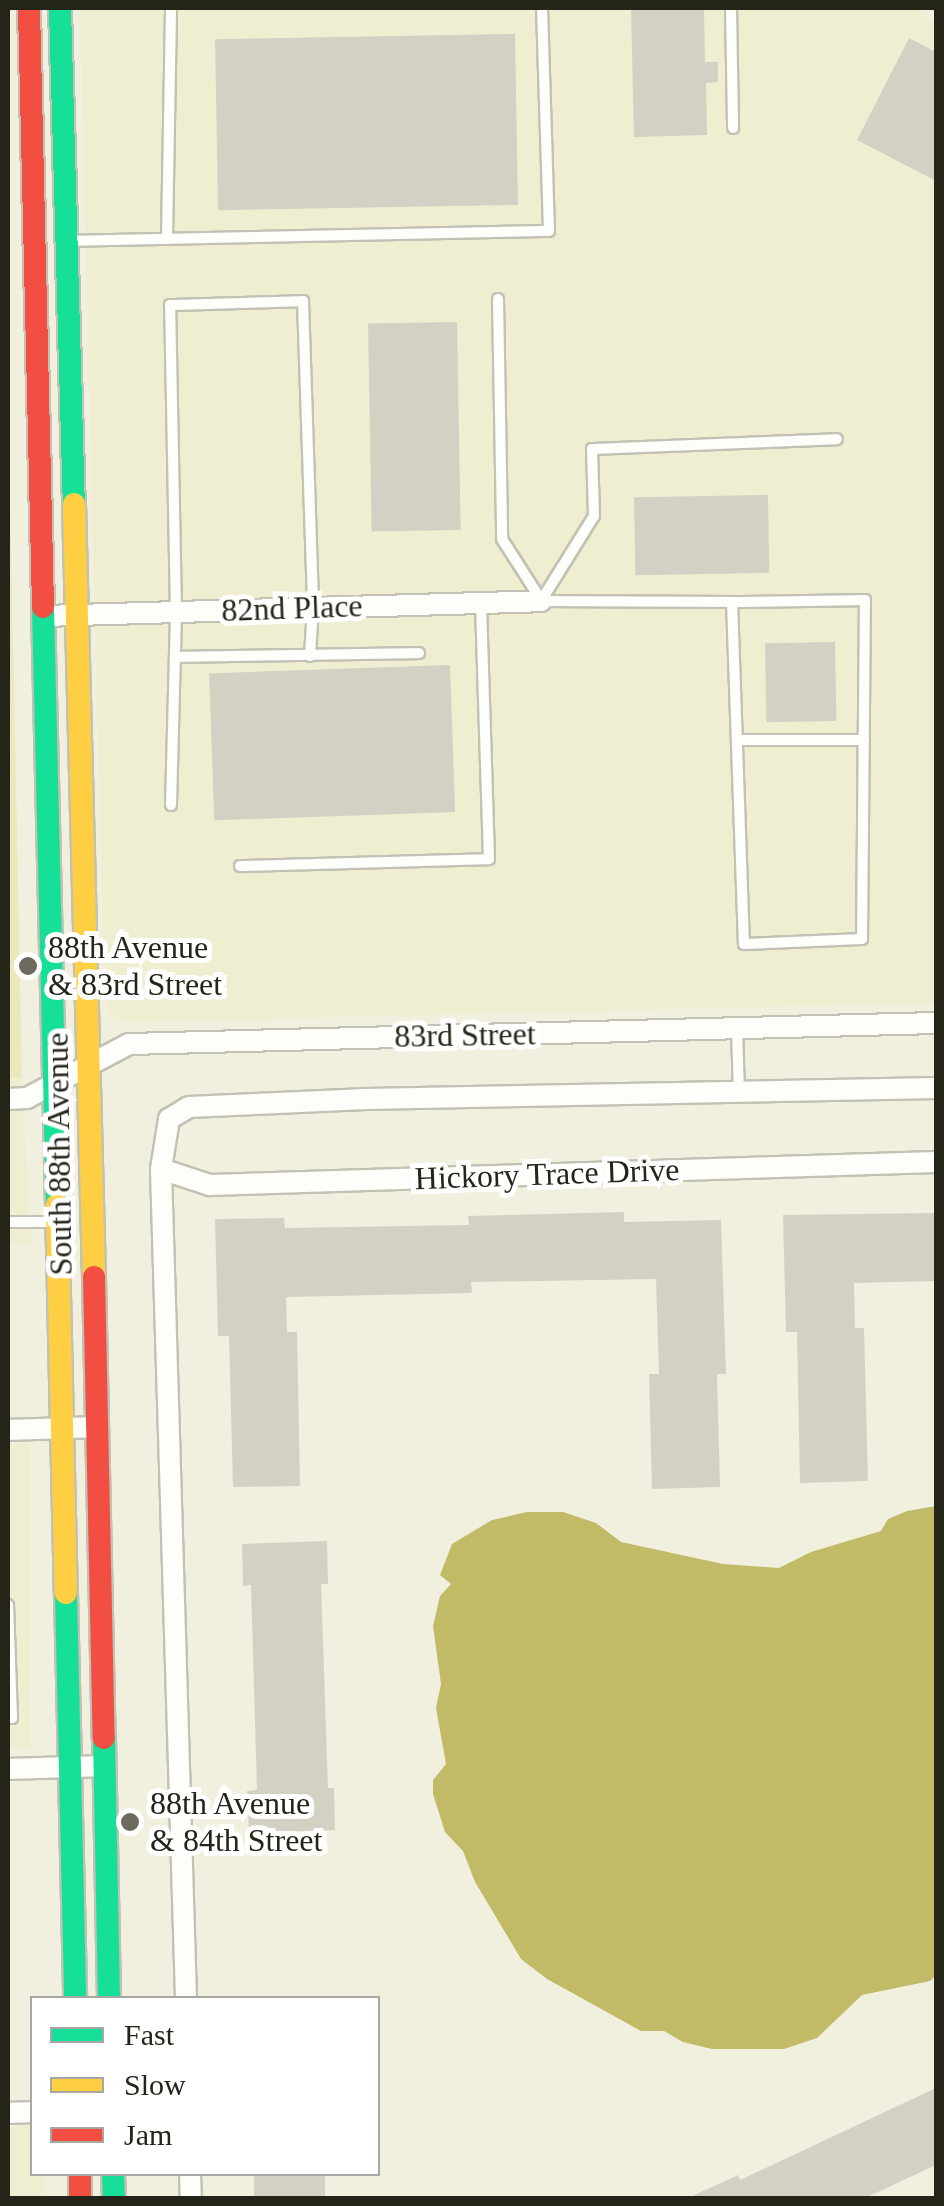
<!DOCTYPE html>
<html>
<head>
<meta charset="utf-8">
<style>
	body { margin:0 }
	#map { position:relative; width:944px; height:2206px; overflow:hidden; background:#f1f0df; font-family:"Times New Roman",serif }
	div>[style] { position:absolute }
	.built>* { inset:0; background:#f0eed1; transform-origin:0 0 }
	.green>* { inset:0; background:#ece8bd }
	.water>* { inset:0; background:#c1ba67 }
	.building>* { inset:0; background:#d2d1c4; transform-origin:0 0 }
	.roads { filter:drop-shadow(2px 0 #c2c1b4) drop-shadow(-2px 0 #c2c1b4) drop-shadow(0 2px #c2c1b4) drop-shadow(0 -2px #c2c1b4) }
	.lane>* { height:10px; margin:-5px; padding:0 5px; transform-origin:5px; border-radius:5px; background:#fdfdfa }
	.street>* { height:20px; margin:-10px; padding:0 10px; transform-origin:10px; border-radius:10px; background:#fdfdfa }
	.fast>* { height:22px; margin:-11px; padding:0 11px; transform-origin:11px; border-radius:11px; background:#16e098 }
	.slow>* { height:22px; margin:-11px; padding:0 11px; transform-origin:11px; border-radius:11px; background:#ffcf43 }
	.jam>* { height:22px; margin:-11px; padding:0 11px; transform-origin:11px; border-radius:11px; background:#f24e42 }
	.dots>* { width:28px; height:28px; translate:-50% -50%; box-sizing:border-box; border:5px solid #fff; border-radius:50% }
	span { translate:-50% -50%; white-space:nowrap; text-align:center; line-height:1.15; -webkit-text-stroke:10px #fff; paint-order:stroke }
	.street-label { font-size:32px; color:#252418 }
	.poi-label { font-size:32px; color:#252418 }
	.left { translate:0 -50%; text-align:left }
	.frame { position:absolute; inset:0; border:10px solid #252418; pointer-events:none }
	.legend { position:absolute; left:30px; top:1996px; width:350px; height:180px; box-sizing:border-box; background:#fff; border:2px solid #a8a7a3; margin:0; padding:12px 18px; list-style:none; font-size:30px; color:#252418 }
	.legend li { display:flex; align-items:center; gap:20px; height:50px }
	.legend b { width:50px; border:2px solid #a8a7a3 }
</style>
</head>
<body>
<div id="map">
	<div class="built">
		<i style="clip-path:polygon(80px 8px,916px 8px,936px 23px,936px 1003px,132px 1022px,111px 1016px,104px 994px)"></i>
		<i style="clip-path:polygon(22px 1077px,31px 1243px,8px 1244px,8px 1078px)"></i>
		<i style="left:8px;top:1444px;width:22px;height:304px"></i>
		<i style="clip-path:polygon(32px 2126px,32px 2174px,43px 2174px,43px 2198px,8px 2198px,8px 2127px)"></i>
	</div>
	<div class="green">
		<i style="clip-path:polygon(8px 398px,22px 1077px,8px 1078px)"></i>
	</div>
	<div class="water">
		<i style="clip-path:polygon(936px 1506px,936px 1975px,930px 1981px,862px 1995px,817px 2038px,784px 2049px,712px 2049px,683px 2042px,664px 2031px,641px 2031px,547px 1979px,521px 1959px,475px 1882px,463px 1851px,445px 1832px,433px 1794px,433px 1780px,446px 1764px,436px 1708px,441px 1684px,433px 1626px,440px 1596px,451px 1584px,440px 1575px,452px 1544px,492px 1520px,527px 1512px,563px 1512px,596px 1523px,621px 1542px,723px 1564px,779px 1568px,811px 1552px,881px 1531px,888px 1519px,907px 1511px)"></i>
	</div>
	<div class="building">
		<i style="clip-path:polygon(631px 8px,704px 10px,705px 62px,718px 62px,718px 82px,706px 83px,707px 135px,634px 137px)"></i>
		<i style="left:515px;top:34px;width:171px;height:300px;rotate:89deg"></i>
		<i style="clip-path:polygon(909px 38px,936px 52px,936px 181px,857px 140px)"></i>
		<i style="left:457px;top:322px;width:208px;height:89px;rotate:89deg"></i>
		<i style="left:768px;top:495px;width:78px;height:134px;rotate:89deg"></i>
		<i style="left:835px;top:642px;width:79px;height:70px;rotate:89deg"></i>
		<i style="left:450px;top:665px;width:147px;height:241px;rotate:88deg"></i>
		<i style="clip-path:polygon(624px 1212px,624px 1222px,721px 1220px,726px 1374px,717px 1374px,720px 1487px,652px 1489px,649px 1374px,659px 1374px,656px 1279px,471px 1282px,472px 1293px,286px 1297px,287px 1332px,297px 1332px,300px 1486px,233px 1487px,229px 1336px,218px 1336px,215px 1219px,284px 1218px,285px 1228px,469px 1225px,468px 1216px)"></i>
		<i style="clip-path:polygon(936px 1213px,936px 1281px,854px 1283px,855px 1328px,864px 1328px,868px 1481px,800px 1483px,797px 1332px,786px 1332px,783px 1215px)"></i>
		<i style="clip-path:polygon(327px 1541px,328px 1584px,321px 1584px,328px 1788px,334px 1788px,335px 1830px,249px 1833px,247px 1791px,257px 1790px,251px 1585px,243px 1586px,242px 1544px)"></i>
		<i style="clip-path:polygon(936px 2088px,936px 2165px,865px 2198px,688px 2198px,738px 2175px,740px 2180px)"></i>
		<i style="left:254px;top:2174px;width:71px;height:24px"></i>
	</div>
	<div class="roads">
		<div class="lane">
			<i style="left:731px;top:8px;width:120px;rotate:89deg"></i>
			<i style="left:167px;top:239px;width:231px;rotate:-89deg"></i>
			<i style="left:68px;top:241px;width:481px;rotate:-1.2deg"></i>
			<i style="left:549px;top:231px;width:223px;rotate:-91.8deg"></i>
			<i style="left:498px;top:299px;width:240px;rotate:89deg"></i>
			<i style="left:502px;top:539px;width:72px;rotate:57.4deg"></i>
			<i style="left:541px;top:601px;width:191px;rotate:0.3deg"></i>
			<i style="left:732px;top:602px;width:342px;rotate:88deg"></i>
			<i style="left:744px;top:944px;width:118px;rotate:-2.4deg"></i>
			<i style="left:862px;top:939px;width:339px;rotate:-89.5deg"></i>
			<i style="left:865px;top:600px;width:133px;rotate:179.1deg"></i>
			<i style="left:541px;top:601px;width:100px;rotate:-58.1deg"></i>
			<i style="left:594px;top:516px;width:67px;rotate:-91.7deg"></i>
			<i style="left:592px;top:449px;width:245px;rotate:-2.3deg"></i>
			<i style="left:175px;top:657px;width:244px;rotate:-0.9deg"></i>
			<i style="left:737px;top:740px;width:127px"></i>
			<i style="left:171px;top:805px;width:193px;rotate:-88.5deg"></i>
			<i style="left:176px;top:612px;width:307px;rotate:-91.1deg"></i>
			<i style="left:170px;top:305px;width:133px;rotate:-1.7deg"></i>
			<i style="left:303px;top:301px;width:307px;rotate:88.1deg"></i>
			<i style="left:313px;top:608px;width:48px;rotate:93.6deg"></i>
			<i style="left:240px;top:866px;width:249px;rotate:-1.6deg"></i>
			<i style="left:489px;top:859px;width:255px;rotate:-91.8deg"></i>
			<i style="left:737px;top:1029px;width:63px;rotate:88.2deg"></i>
			<i style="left:8px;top:1222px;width:48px"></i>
			<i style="left:8px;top:1718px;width:4px"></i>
			<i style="left:12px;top:1718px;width:113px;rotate:-92deg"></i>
		</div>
		<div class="street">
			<i style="left:43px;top:616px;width:498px;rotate:-1.7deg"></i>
			<i style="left:8px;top:1099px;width:19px;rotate:-3deg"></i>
			<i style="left:27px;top:1098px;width:115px;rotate:-27.9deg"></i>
			<i style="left:129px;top:1044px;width:807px;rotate:-1.49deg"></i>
			<i style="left:161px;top:1169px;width:52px;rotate:18.1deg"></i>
			<i style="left:210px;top:1185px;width:726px;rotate:-1.81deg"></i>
			<i style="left:8px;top:1430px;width:89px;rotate:-1.9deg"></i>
			<i style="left:8px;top:1769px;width:96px;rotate:-1.8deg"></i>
			<i style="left:186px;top:1998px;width:829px;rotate:-91.73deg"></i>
			<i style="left:161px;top:1169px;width:51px;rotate:-80.9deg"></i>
			<i style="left:169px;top:1119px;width:23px;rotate:-31deg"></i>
			<i style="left:189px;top:1107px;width:177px;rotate:-2.6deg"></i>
			<i style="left:366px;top:1099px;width:570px;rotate:-1.11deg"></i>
			<i style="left:8px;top:2113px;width:24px;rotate:-2deg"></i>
			<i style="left:190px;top:2174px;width:24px;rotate:88deg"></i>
		</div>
		<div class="fast">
			<i style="left:60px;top:8px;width:496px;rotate:88.4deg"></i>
			<i style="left:43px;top:607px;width:598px;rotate:88.66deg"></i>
			<i style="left:66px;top:1593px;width:405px;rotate:88.7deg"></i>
			<i style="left:104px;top:1738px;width:260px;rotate:88.9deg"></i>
			<i style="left:113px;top:2174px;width:24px;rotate:88deg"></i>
		</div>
		<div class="slow">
			<i style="left:74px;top:504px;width:773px;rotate:88.52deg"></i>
			<i style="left:57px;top:1205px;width:388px;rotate:88.7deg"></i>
		</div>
		<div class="jam">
			<i style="left:29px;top:8px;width:599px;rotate:88.66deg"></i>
			<i style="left:94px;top:1277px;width:461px;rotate:88.8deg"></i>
			<i style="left:80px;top:2174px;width:24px;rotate:90deg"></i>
		</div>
	</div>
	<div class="dots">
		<i style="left:28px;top:966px;background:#6c6b5e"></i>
		<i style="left:130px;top:1822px;background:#6c6b5e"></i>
	</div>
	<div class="street-label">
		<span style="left:292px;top:608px;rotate:-2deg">82nd Place</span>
		<span style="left:465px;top:1035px;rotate:-1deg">83rd Street</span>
		<span style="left:59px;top:1154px;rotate:-91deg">South 88th Avenue</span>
		<span style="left:547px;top:1174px;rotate:-2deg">Hickory Trace Drive</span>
	</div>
	<div class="poi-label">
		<span class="left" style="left:48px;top:966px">88th Avenue<br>&amp; 83rd Street</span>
		<span class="left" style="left:150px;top:1822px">88th Avenue<br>&amp; 84th Street</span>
	</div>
	<div class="frame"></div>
	<ul class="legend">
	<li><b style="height:12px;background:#16e098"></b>Fast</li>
	<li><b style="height:12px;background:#ffcf43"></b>Slow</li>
	<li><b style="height:12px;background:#f24e42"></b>Jam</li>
	</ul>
</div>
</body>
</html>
